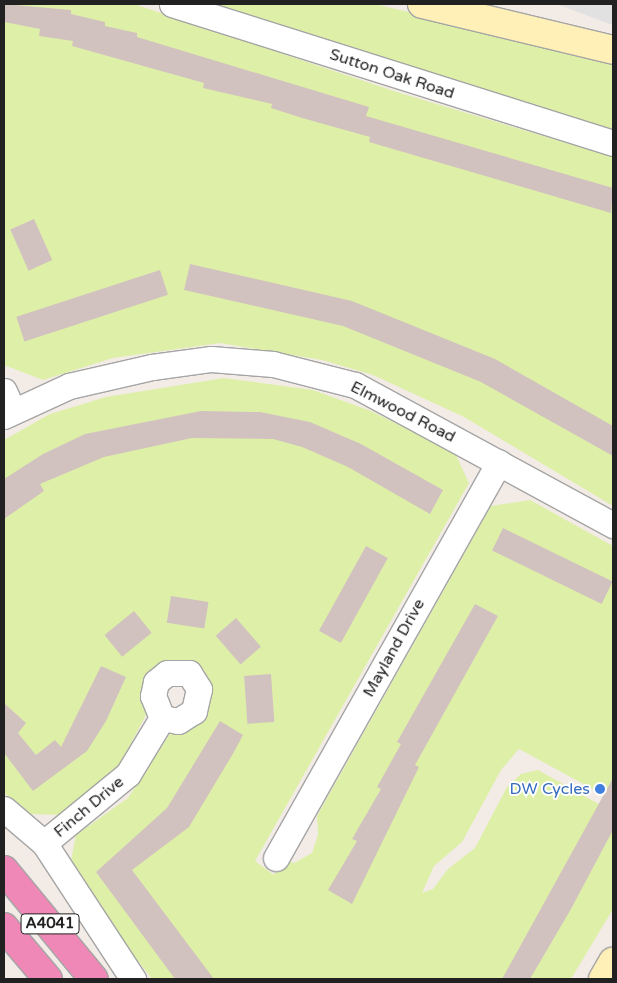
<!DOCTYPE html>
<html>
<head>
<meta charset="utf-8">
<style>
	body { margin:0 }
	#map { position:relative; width:617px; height:983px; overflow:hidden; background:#f2ebe6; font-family:"Varela Round",sans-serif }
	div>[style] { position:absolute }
	.grass>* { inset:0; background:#def0a8 }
	.parking>* { inset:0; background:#e1e1e1 }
	.building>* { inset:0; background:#d2c2bf; transform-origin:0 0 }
	.roads { filter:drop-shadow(1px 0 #a5a5a5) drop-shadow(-1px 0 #a5a5a5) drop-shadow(0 1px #a5a5a5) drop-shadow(0 -1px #a5a5a5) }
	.street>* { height:25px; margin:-12.5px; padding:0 12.5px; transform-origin:12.5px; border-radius:12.5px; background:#fff }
	.secondary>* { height:28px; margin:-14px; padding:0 14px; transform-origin:14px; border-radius:14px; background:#fff0b7 }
	.highway>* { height:28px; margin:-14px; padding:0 14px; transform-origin:14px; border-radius:14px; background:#ef88b6 }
	.dots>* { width:14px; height:14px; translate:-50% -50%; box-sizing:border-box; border:2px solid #fff; border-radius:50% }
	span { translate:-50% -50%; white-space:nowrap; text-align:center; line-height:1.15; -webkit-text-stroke:4px #fff; paint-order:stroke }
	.shield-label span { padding:1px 4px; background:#fff; border:1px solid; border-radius:4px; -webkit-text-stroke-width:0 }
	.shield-label { font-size:15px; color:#212121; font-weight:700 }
	.street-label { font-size:16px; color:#212121 }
	.shop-label { font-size:16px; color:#366cbe }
	.right { translate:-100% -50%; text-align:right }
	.frame { position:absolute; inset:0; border:5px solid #212121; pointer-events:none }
</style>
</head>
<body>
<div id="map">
	<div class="grass">
		<i style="clip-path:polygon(4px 4px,134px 4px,400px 93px,613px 157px,613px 506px,464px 417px,373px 375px,322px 360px,220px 343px,113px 358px,43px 380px,4px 365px)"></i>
		<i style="clip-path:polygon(201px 4px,375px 4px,613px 61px,613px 133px)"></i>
		<i style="clip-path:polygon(224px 378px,313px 390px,371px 411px,455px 453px,469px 483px,255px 861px,274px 875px,284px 860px,294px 863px,312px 853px,318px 835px,317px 816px,491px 506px,530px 500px,613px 546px,613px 800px,519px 749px,501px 770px,462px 842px,434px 866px,422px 893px,433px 889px,448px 869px,475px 848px,507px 787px,521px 774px,538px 770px,613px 812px,613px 909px,571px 979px,152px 979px,69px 871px,76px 835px,128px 798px,172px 731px,178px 728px,194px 665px,145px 708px,146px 715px,116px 771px,63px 815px,29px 814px,4px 793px,4px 440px,50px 414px,106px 397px)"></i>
	</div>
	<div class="parking">
		<i style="clip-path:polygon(557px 4px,613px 4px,613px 25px,607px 23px)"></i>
	</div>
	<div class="building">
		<i style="clip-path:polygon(4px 4px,71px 10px,71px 14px,105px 22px,105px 26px,137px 33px,137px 37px,369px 107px,366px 116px,613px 188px,611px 213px,369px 142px,370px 137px,302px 118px,271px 108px,272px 104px,203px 88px,204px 83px,72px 46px,73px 41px,39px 36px,40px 29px,4px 22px)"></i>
		<i style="left:34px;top:219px;width:45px;height:26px;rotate:66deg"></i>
		<i style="clip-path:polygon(190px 264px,352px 301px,495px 359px,613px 426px,613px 456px,481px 382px,343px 326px,184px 290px)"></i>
		<i style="left:160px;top:270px;width:26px;height:151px;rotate:72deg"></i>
		<i style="clip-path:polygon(201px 411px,260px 412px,310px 422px,361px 444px,443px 490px,430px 514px,348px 467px,302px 447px,273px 439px,192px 438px,104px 457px,40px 484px,44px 491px,4px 519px,4px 479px,43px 454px,85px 434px)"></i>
		<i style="left:503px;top:528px;width:122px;height:25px;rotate:26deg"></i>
		<i style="left:366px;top:546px;width:25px;height:97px;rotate:29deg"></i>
		<i style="left:171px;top:596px;width:38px;height:27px;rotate:9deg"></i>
		<i style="clip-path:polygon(475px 604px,498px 616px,415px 765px,419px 767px,352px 904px,328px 890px,357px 841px,352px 839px,381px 789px,377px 787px,401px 744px,397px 742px)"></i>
		<i style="left:134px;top:611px;width:28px;height:38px;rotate:51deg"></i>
		<i style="left:236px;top:618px;width:38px;height:27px;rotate:49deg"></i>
		<i style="clip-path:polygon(101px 666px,126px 677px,106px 721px,87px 751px,33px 791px,4px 753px,4px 703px,26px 723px,18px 733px,36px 755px,55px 740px,61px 747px)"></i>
		<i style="left:271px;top:674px;width:48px;height:27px;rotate:86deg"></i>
		<i style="clip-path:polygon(220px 721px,243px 735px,234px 752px,189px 827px,132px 870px,214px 979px,175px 979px,96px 872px,167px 808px)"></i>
		<i style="clip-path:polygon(613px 778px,613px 830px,571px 909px,530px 979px,502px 979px)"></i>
	</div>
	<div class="roads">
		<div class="street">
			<i style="left:172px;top:4px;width:462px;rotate:17.5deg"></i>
			<i style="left:4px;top:391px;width:20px;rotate:66deg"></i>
			<i style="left:4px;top:416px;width:72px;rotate:-24.8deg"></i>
			<i style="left:69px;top:386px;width:85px;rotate:-12.9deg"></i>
			<i style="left:152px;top:367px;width:60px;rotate:-7.7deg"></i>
			<i style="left:211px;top:359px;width:62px;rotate:4.6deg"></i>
			<i style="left:273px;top:364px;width:85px;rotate:14.4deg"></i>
			<i style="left:355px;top:385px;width:294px;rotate:28.5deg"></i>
			<i style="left:4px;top:809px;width:52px;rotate:40.4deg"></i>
			<i style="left:44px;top:843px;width:163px;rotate:56.8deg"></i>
			<i style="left:44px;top:843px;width:109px;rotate:-39.4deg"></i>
			<i style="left:128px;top:774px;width:66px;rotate:-58.7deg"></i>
			<i style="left:162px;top:718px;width:24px;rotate:-112deg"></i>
			<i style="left:153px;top:696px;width:14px;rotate:-78deg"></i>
			<i style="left:156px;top:682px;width:14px;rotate:-39deg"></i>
			<i style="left:167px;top:673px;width:22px"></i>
			<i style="left:189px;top:673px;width:19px;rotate:58deg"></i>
			<i style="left:199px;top:689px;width:23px;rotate:103deg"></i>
			<i style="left:194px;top:711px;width:19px;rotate:148deg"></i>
			<i style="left:178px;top:721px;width:16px;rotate:-169deg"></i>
			<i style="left:276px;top:858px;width:454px;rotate:-60.6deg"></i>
		</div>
		<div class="secondary">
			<i style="left:422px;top:4px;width:196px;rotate:13.5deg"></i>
			<i style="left:603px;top:979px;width:20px;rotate:-60deg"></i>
		</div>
		<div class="highway">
			<i style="left:4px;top:870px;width:141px;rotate:50.5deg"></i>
			<i style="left:4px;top:927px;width:68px;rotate:49.8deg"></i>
		</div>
	</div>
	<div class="dots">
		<i style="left:600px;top:789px;background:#3f7fe0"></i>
	</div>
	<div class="shield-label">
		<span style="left:50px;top:924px">A4041</span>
	</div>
	<div class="street-label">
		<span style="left:392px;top:74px;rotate:18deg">Sutton Oak Road</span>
		<span style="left:403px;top:412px;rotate:27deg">Elmwood Road</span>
		<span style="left:394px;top:648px;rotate:-61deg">Mayland Drive</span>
		<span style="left:89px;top:807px;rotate:-40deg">Finch Drive</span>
	</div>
	<div class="shop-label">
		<span class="right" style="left:590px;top:789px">DW Cycles</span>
	</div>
	<div class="frame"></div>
</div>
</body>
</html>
